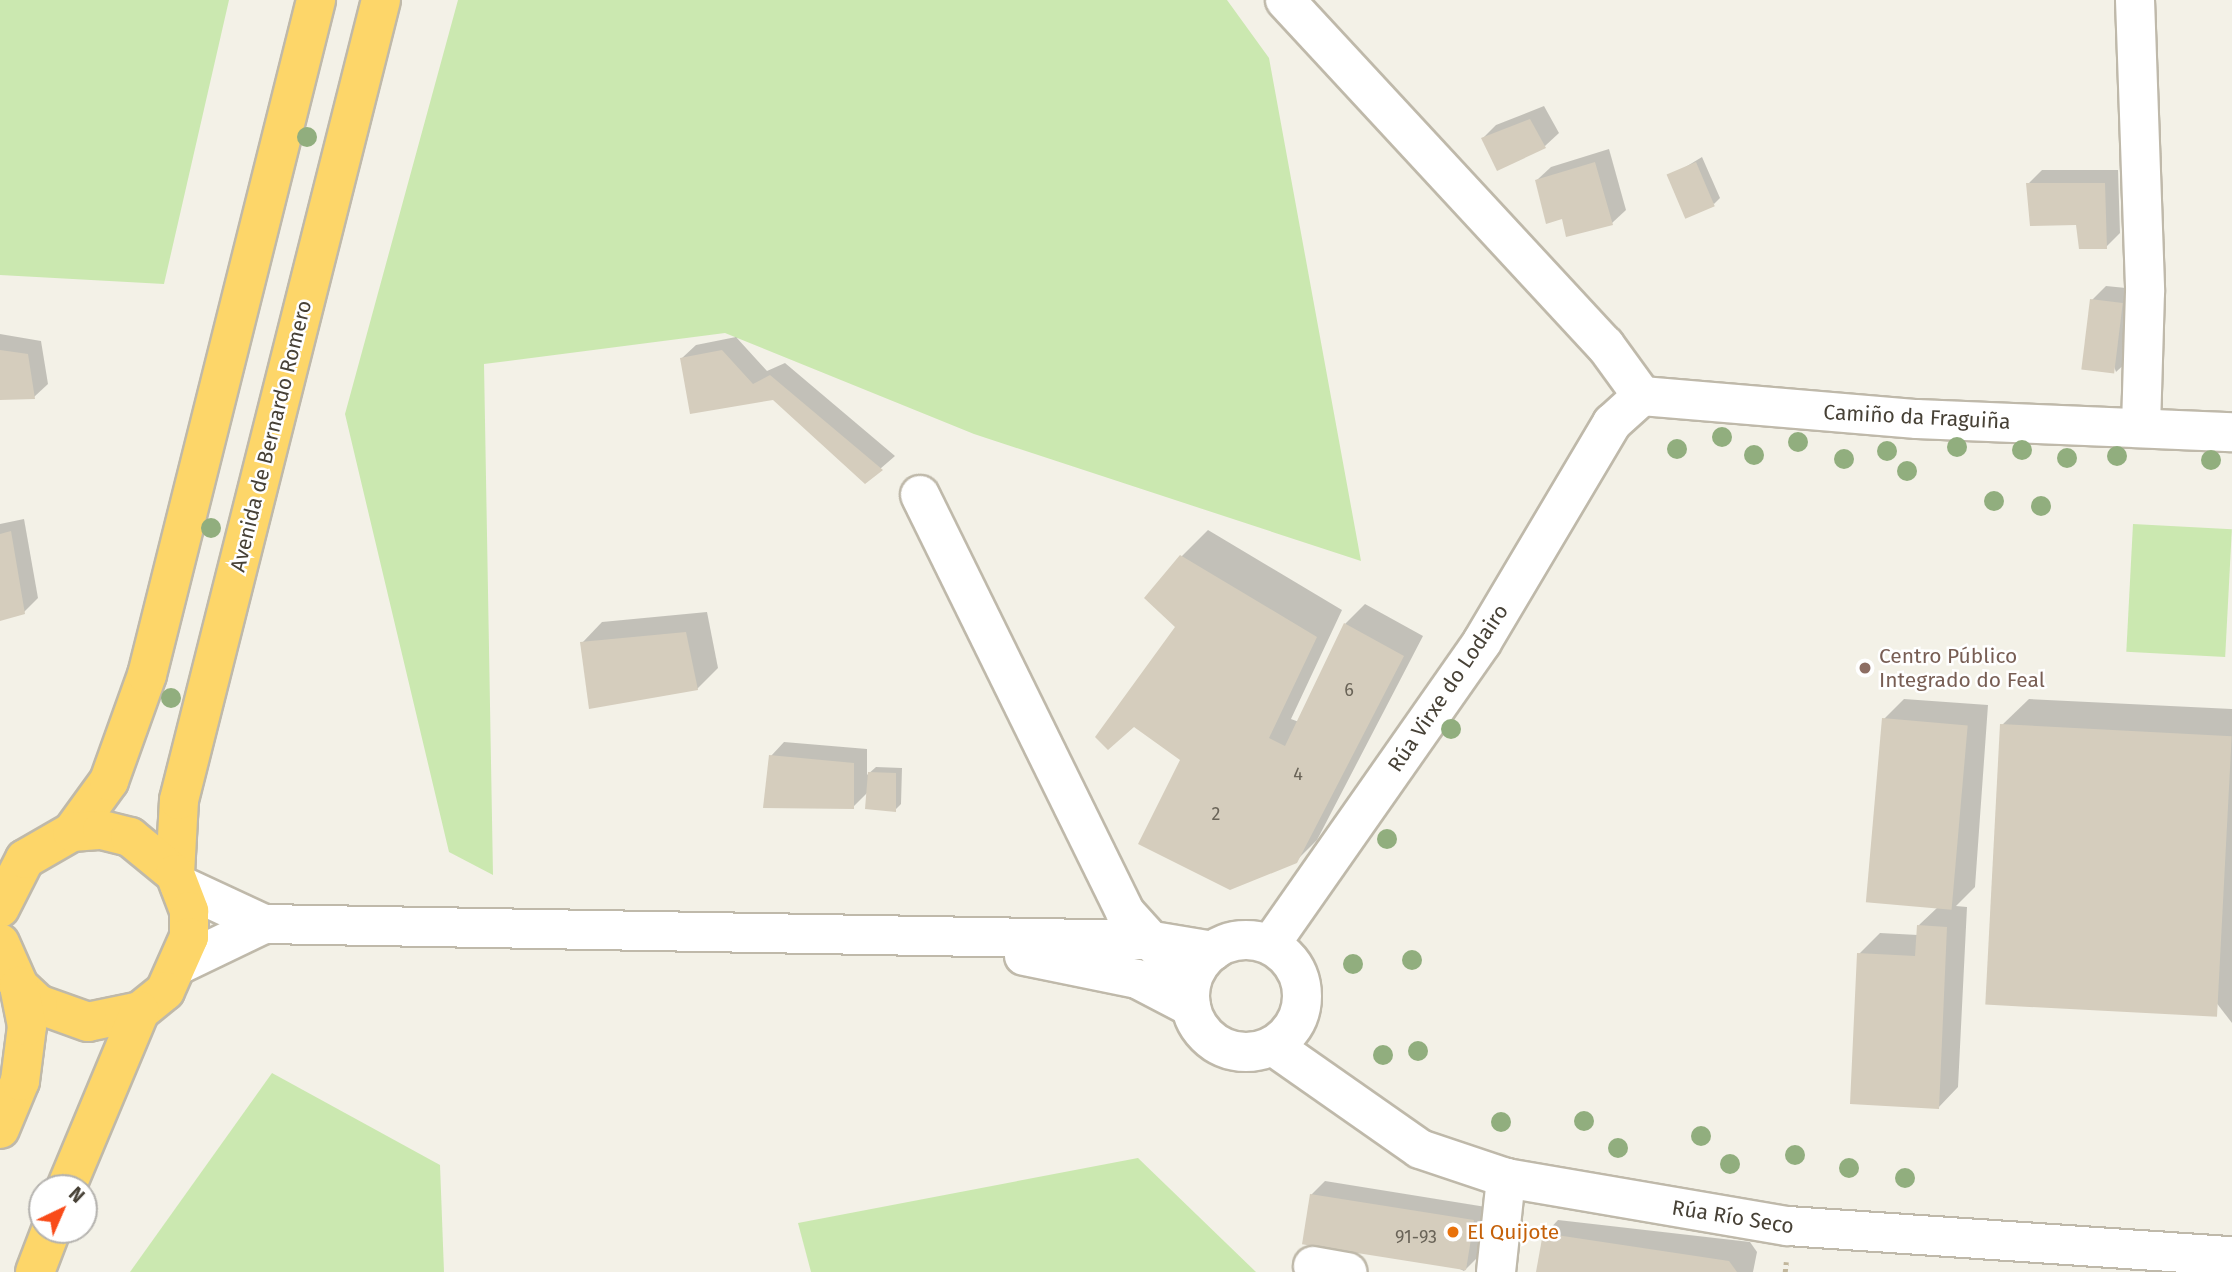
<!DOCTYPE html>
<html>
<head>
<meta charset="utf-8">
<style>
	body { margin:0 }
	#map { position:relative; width:2232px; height:1272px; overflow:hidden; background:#f3f1e7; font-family:"Fira Sans",sans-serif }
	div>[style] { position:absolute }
	.green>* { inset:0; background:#cbe8b0; transform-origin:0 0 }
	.shadow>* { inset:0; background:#0003 }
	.building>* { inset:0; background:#d5cdbd; transform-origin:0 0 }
	.path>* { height:4.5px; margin-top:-2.25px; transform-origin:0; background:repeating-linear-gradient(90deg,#c1b69b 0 3.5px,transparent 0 7px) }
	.roads { filter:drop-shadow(2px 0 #bfb9aa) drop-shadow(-2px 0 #bfb9aa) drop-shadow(0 2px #bfb9aa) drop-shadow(0 -2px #bfb9aa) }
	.minor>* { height:38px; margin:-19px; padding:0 19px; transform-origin:19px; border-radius:19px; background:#fff }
	.minor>.ring { margin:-19px; padding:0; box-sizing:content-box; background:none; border:38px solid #fff; border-radius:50% }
	.highway>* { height:38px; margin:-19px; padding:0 19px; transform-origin:19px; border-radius:19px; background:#fdd669 }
	.trees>* { width:20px; height:20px; margin:-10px; border-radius:50%; background:#91ae7e }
	.dots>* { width:19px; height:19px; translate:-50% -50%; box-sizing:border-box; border:4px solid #fff; border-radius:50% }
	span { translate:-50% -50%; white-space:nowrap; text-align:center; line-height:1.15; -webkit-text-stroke:5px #fff; paint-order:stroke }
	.number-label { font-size:18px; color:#6a6458 }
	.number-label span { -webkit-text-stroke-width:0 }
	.street-label { font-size:21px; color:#474136 }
	.education-label { font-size:21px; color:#785e54 }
	.left { translate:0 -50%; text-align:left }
	.food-label { font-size:21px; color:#c56008 }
	.north { position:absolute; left:28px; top:1174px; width:70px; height:70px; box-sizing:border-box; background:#fff; border:2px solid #b5b3af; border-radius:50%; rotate:44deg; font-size:19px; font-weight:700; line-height:28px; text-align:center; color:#474136 }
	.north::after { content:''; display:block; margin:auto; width:24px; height:32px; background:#f94b19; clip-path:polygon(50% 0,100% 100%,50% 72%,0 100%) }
</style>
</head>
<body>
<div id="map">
	<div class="green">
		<i style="clip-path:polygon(0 0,229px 0,164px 284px,0 275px)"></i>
		<i style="clip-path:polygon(458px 0,1227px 0,1269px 58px,1361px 561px,974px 434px,725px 333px,484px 364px,493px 875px,449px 852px,345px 414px)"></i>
		<i style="left:2133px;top:524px;width:99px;height:128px;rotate:3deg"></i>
		<i style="clip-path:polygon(272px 1073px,440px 1165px,444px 1272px,130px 1272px)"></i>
		<i style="clip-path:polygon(1138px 1158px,1256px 1272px,811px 1272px,798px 1223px)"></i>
	</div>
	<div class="shadow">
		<i style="clip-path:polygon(1544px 106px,1559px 133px,1545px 146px,1483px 138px,1496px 125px)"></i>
		<i style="clip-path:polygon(1609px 149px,1626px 210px,1612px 223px,1563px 217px,1537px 180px,1551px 167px)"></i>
		<i style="clip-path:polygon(1702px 157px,1720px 198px,1714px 204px,1669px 177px)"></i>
		<i style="clip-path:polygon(2042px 170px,2118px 170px,2120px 233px,2106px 247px,2028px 184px)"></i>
		<i style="clip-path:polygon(2106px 286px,2136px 289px,2130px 359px,2116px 372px,2092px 300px)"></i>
		<i style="clip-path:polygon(0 334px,41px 341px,48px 384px,34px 397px,0 398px)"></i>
		<i style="clip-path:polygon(736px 337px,767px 371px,785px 363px,895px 456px,865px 482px,773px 398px,682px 358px,696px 345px)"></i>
		<i style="clip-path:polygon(24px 519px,38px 598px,24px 612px,0 616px,0 524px)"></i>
		<i style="clip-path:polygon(1208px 530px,1342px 610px,1291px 719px,1299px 722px,1345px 624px,1365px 604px,1423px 636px,1317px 840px,1296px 861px,1182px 761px,1182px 556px)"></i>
		<i style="clip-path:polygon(707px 612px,718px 668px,697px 689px,582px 643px,602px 622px)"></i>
		<i style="clip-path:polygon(1904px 699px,1988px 705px,1975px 887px,1956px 906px,1967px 907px,1958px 1087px,1938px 1108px,1859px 954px,1880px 933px,1918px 935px,1919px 925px,1938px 907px,1884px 719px)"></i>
		<i style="clip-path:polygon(2029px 699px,2232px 709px,2232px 1023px,2002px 725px)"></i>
		<i style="clip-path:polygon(784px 742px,867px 749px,867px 775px,876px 767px,902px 768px,901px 804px,895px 810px,868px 792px,853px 807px,771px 756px)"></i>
		<i style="clip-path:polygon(1325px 1181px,1486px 1207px,1478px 1257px,1464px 1271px,1311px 1195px)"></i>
		<i style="clip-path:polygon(1558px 1220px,1750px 1242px,1757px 1252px,1753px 1272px,1538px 1272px,1545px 1234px)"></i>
	</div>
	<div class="building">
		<i style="clip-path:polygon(1530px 119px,1546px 148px,1497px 171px,1481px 138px)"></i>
		<i style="clip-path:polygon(1595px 162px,1613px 225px,1566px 237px,1562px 219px,1546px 224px,1535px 180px)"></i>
		<i style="left:1696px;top:162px;width:48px;height:32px;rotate:67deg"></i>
		<i style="clip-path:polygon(2026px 183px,2105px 183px,2107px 249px,2079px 249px,2076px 225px,2030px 226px)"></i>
		<i style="left:2090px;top:299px;width:33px;height:71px;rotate:7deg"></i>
		<i style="clip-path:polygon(0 350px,28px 354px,35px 399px,0 400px)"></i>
		<i style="clip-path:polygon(722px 350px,753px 384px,770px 375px,883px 470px,865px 484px,773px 400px,690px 414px,680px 358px)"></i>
		<i style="clip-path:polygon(11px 531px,25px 614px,0 621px,0 534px)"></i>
		<i style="clip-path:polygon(1180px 555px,1317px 637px,1269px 738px,1285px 746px,1344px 623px,1404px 656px,1297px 863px,1230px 890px,1138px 844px,1180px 760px,1134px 727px,1108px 750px,1095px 737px,1175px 627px,1144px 598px)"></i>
		<i style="clip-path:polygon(686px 632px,698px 690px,589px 709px,580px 642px)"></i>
		<i style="left:1882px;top:718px;width:86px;height:185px;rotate:5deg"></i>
		<i style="left:2000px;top:724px;width:232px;height:281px;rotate:3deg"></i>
		<i style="clip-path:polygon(769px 755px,854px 763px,854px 809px,763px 808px)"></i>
		<i style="clip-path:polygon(868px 772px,896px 773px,896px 812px,865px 809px)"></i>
		<i style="clip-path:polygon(1917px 925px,1947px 927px,1939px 1109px,1850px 1104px,1857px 953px,1915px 956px)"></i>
		<i style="left:1310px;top:1194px;width:166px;height:51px;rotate:9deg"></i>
		<i style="clip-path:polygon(1543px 1233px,1729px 1261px,1737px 1272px,1536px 1272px)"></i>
	</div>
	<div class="path">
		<i style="left:1785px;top:1272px;width:10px;rotate:-84deg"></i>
	</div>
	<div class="roads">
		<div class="minor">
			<i style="left:1285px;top:0;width:471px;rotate:47.2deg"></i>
			<i style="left:1605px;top:345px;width:63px;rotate:54deg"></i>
			<i style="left:2135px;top:0;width:292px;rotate:88deg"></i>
			<i style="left:2145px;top:292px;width:136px;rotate:91.7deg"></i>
			<i style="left:920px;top:495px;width:465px;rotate:63.8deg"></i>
			<i style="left:1125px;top:912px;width:98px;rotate:47.9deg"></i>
			<i style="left:180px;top:885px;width:93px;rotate:24.9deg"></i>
			<i style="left:264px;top:924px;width:883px;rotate:1.04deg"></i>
			<i style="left:1147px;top:940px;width:67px;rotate:9.5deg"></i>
			<i class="ring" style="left:1190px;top:940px;width:74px;height:74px"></i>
			<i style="left:1270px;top:945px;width:370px;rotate:-55deg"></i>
			<i style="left:1482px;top:642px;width:255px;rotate:-59.3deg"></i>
			<i style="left:1612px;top:423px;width:40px;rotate:-42deg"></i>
			<i style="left:1642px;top:396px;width:276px;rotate:4.8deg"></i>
			<i style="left:1917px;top:419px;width:315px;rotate:2.4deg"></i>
			<i style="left:1024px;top:956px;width:115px;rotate:11.5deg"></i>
			<i style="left:1137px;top:979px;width:61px;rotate:27.4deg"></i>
			<i style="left:183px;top:963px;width:90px;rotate:-25.7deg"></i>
			<i style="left:1273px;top:1046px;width:179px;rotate:35deg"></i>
			<i style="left:1420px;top:1149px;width:91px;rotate:18.6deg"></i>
			<i style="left:1506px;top:1178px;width:286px;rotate:9.7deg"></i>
			<i style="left:1788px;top:1226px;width:445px;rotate:3.9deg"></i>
			<i style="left:1313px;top:1266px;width:35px;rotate:10deg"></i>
			<i style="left:1496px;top:1272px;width:95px;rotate:-83.9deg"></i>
		</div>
		<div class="highway">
			<i style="left:72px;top:832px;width:63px;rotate:-54deg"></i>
			<i style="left:109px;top:781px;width:113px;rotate:-70.3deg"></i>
			<i style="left:147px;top:675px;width:696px;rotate:-75.94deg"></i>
			<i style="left:175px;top:874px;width:74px;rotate:-86.9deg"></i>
			<i style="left:179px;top:800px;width:825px;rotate:-75.83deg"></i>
			<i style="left:0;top:908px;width:55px;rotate:-63deg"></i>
			<i style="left:25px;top:859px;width:54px;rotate:-29.9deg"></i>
			<i style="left:72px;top:832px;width:30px;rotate:-4deg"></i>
			<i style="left:102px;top:830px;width:29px;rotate:14deg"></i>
			<i style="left:130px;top:837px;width:58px;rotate:39.4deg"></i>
			<i style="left:175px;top:874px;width:40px;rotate:69deg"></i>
			<i style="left:189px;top:911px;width:26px;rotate:90deg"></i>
			<i style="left:189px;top:937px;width:59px;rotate:114deg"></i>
			<i style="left:165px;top:991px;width:32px;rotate:141deg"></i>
			<i style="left:140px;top:1011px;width:53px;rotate:168.1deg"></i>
			<i style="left:88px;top:1022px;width:53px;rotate:-160.2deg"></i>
			<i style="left:38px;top:1004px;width:26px;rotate:-137deg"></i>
			<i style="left:19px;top:986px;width:47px;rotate:-113.8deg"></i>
			<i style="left:0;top:1129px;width:52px;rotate:-67.4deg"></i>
			<i style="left:20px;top:1081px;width:55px;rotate:-82.7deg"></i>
			<i style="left:27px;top:1026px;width:41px;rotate:-101.3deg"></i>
			<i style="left:66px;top:1188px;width:192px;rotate:-67.3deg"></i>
			<i style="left:35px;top:1272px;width:45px;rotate:-69.1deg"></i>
		</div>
	</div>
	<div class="trees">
		<i style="left:307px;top:137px"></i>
		<i style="left:1722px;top:437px"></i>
		<i style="left:1798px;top:442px"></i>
		<i style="left:1957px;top:447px"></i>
		<i style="left:1677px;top:449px"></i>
		<i style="left:2022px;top:450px"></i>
		<i style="left:1887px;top:451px"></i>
		<i style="left:1754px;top:455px"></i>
		<i style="left:2117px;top:456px"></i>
		<i style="left:2067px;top:458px"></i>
		<i style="left:1844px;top:459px"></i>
		<i style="left:2211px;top:460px"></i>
		<i style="left:1907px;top:471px"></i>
		<i style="left:1994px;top:501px"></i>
		<i style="left:2041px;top:506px"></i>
		<i style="left:211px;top:528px"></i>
		<i style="left:171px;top:698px"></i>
		<i style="left:1451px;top:729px"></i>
		<i style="left:1387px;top:839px"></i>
		<i style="left:1412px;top:960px"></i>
		<i style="left:1353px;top:964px"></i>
		<i style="left:1418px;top:1051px"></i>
		<i style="left:1383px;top:1055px"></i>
		<i style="left:1584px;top:1121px"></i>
		<i style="left:1501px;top:1122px"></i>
		<i style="left:1701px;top:1136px"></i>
		<i style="left:1618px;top:1148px"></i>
		<i style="left:1795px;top:1155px"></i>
		<i style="left:1730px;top:1164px"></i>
		<i style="left:1849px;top:1168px"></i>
		<i style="left:1905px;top:1178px"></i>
	</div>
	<div class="dots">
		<i style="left:1865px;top:668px;background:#8d6e63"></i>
		<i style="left:1453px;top:1232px;background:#e8710a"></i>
	</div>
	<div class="number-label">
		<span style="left:1349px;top:690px">6</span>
		<span style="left:1298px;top:774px">4</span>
		<span style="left:1216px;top:814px">2</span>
		<span style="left:1416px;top:1237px">91-93</span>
	</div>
	<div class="street-label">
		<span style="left:1917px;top:417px;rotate:3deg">Camiño da Fraguiña</span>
		<span style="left:271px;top:436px;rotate:-76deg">Avenida de Bernardo Romero</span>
		<span style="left:1448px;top:688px;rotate:-56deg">Rúa Virxe do Lodairo</span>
		<span style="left:1733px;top:1217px;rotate:9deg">Rúa Río Seco</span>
	</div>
	<div class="education-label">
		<span class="left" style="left:1879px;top:668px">Centro Público<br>Integrado do Feal</span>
	</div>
	<div class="food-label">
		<span class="left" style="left:1467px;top:1232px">El Quijote</span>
	</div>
	<div class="north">N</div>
</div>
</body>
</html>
